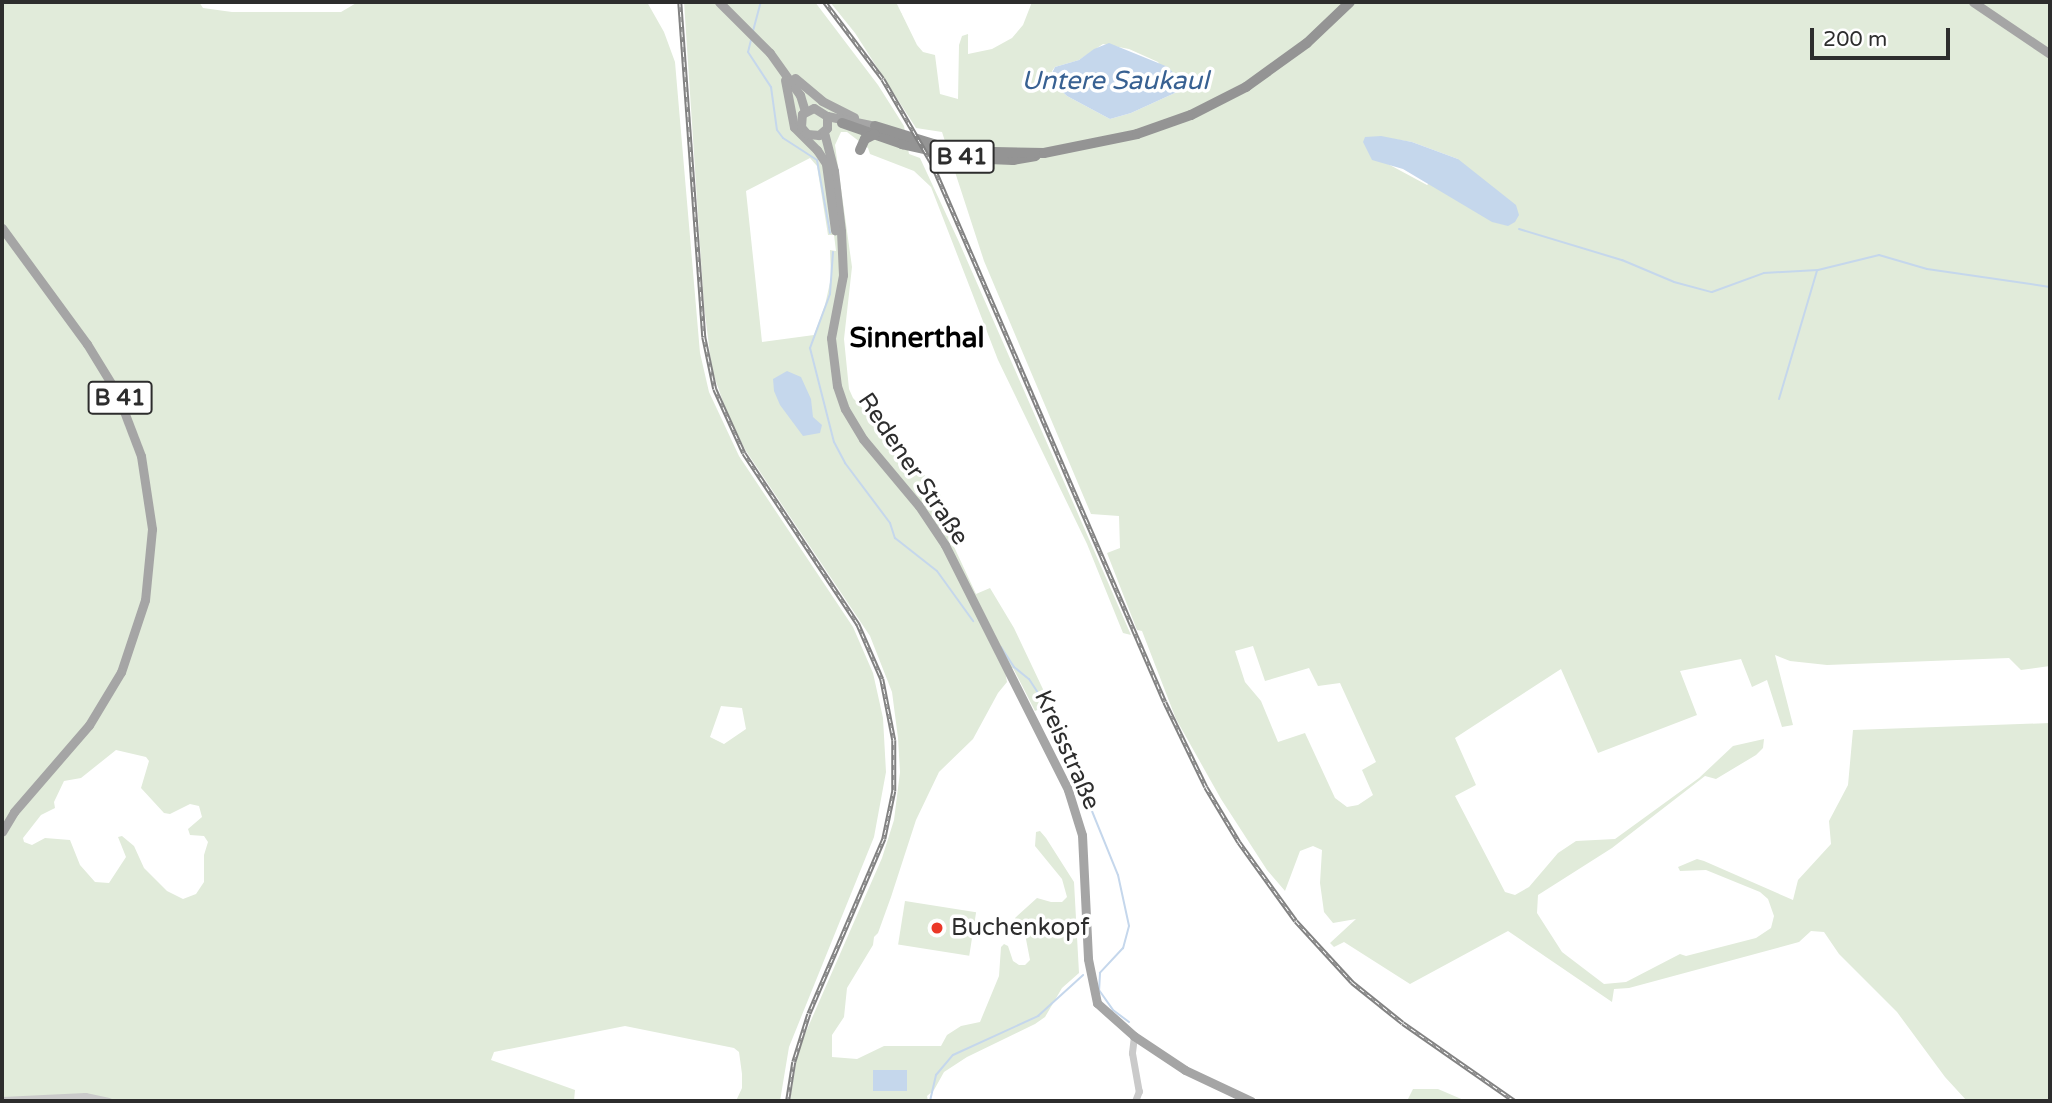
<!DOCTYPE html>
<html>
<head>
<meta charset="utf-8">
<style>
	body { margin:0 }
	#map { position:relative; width:2052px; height:1103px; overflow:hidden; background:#fff; font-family:"Varela Round",sans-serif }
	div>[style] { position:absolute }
	.green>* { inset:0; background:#e1ebda; transform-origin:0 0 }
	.water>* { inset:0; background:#c5d7ec; transform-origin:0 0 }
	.stream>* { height:2px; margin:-1px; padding:0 1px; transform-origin:1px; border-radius:1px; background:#c5d7ec }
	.minor>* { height:7px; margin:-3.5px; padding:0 3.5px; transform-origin:3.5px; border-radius:3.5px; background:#cacaca }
	.major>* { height:9px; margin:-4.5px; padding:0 4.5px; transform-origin:4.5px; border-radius:4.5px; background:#a5a5a5 }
	.highway>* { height:10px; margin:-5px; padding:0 5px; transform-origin:5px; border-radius:5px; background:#949494 }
	.rail>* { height:4.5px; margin-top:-2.25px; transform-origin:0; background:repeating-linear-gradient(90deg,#fff 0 5px,#828282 0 10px); box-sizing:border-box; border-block:2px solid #828282 }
	.dots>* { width:19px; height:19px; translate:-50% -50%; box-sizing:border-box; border:4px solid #fff; border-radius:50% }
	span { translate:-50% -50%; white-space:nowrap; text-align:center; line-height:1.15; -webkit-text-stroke:7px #fff; paint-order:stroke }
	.shield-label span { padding:2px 5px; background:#fff; border:2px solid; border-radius:5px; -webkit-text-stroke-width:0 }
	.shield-label { font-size:23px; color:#2d2d2d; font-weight:700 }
	.street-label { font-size:24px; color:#2d2d2d }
	.poi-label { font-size:24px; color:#2d2d2d }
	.left { translate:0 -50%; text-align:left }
	.water-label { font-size:26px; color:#386192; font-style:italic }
	.quarter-label { font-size:28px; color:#000; font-weight:700 }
	.frame { position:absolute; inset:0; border:4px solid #2d2d2d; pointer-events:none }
	.scale { position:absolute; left:1810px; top:28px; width:140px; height:32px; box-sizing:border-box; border:4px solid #2d2d2d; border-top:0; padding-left:9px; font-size:21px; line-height:24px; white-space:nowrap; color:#2d2d2d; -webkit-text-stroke:5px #fff; paint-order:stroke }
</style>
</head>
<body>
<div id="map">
	<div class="green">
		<i style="clip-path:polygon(evenodd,2px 2px,199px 2px,203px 8px,232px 12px,341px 12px,358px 2px,647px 2px,664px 32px,675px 62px,700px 353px,709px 392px,739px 456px,853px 627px,873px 673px,883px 718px,886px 772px,874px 837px,789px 1047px,780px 1101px,736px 1101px,742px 1088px,742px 1074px,739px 1052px,734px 1048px,625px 1026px,494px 1052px,491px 1060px,575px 1090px,574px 1101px,2px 1101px,2px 2px,721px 706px,742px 708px,746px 729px,724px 744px,710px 737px,721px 706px,2px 2px,116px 750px,146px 757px,149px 761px,141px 788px,164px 813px,170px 814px,190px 804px,199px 806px,202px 817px,188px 829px,190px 835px,204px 836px,208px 842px,204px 855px,204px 882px,196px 894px,183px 899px,167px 891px,144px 868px,134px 846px,122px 836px,118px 837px,126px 857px,109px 883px,95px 882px,80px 865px,70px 840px,45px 838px,32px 845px,24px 842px,23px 838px,41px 815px,55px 808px,54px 802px,64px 781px,81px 778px,116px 750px)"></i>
		<i style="clip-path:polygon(evenodd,684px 2px,815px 2px,878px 85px,904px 126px,909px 154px,920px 158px,959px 242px,1131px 635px,1123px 633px,1087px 544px,998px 360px,931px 187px,914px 171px,870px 154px,868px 148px,847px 132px,841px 132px,835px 145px,852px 267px,844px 339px,849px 389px,853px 398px,939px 491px,946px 510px,942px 521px,976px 594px,990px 588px,1014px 628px,1050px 704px,1035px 711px,1013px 668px,1005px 671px,1007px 682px,998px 693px,973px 739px,939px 772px,916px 820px,891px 897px,878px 933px,874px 937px,873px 945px,847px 988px,844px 1017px,832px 1035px,832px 1057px,857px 1059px,884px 1046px,941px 1046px,947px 1035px,961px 1026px,980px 1022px,999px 976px,1001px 947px,1004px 944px,1008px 946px,1013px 961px,1019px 965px,1025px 965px,1030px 960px,1025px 934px,1015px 918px,1037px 898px,1051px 902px,1062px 902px,1067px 897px,1062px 879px,1035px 846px,1036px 832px,1040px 831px,1046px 838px,1074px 882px,1079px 973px,1062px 988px,1045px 1017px,1035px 1024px,967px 1057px,944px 1072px,934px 1090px,927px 1096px,928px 1101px,790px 1101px,798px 1050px,882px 858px,894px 820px,900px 772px,898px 738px,892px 692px,870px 636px,746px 451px,728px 416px,712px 370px,704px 306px,684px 2px,810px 158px,817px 166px,828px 235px,834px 235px,836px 251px,830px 250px,831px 278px,825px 305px,814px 335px,762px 342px,746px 191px,810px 158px)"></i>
		<i style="clip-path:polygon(evenodd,830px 2px,896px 2px,917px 45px,923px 52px,935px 55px,940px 94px,958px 99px,959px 45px,962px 36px,968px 34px,968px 54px,992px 49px,1012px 38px,1023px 25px,1032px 2px,2050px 2px,2050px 666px,2021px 670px,2009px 658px,1827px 665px,1790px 661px,1775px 655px,1793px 725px,1782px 727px,1767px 680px,1752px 687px,1741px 659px,1680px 671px,1697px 715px,1598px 753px,1561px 669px,1455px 738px,1476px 785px,1455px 796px,1505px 892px,1515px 895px,1529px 887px,1558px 853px,1576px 841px,1615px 839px,1699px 778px,1733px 746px,1764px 739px,1763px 748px,1756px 755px,1716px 779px,1705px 776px,1612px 848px,1538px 895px,1537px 913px,1562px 952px,1604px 984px,1626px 982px,1680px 954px,1686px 956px,1756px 938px,1771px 928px,1774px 916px,1768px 899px,1760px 892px,1706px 870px,1680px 871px,1678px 867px,1697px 859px,1704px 861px,1793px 900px,1798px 880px,1831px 844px,1829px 821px,1848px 785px,1853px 730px,2050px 723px,2050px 1101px,1967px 1101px,1945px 1077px,1897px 1012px,1839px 954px,1824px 932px,1811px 931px,1799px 942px,1629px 988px,1614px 989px,1612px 1002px,1508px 931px,1410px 984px,1344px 942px,1334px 947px,1330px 943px,1356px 919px,1333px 923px,1324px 912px,1320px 883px,1322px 850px,1313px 846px,1300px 851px,1285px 891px,1267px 870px,1221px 799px,1176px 719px,1142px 631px,1137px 630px,1107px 553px,1120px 548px,1119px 516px,1091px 514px,984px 261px,942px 132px,916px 128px,855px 33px,830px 2px,1103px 44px,1129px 49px,1158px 62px,1177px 92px,1131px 113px,1110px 119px,1067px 96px,1055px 85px,1052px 71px,1055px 67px,1079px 60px,1103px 44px,830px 2px,1381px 137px,1412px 142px,1458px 159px,1427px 185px,1388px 164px,1381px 137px,830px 2px,1253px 646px,1265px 681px,1309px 668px,1318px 686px,1340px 683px,1376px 762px,1362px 770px,1373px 795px,1358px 805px,1347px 807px,1335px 798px,1305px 733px,1278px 742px,1261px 701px,1245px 682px,1235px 651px,1253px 646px)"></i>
		<i style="left:905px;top:901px;width:72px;height:44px;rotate:9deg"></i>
		<i style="clip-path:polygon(1413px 1089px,1438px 1089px,1466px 1101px,1407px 1101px)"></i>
	</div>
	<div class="water">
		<i style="clip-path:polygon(1109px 43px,1168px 67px,1178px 78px,1177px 92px,1131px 113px,1110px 119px,1067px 96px,1055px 85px,1051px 75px,1055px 67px,1079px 60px,1094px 49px)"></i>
		<i style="clip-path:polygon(1381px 136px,1412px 142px,1458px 159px,1516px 205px,1519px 215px,1515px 222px,1508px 226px,1492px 222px,1403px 169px,1372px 160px,1363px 142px,1365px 137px)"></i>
		<i style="clip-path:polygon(787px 371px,801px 377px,811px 399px,813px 417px,822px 425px,820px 433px,803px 436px,780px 405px,774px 391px,773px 379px)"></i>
		<i style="left:907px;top:1070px;width:21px;height:34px;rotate:90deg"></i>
	</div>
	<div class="stream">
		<i style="left:753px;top:31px;width:30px;rotate:-75deg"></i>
		<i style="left:751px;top:40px;width:12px;rotate:104deg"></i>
		<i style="left:748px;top:52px;width:42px;rotate:56.7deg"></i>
		<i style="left:771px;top:87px;width:43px;rotate:82.1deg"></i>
		<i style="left:777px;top:130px;width:10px;rotate:53deg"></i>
		<i style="left:783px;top:138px;width:40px;rotate:32.9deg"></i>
		<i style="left:817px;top:160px;width:74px;rotate:79.9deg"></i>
		<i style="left:1519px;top:229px;width:108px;rotate:16.8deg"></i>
		<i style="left:1622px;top:260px;width:56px;rotate:22.9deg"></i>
		<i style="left:1674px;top:282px;width:39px;rotate:15deg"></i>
		<i style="left:1712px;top:292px;width:55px;rotate:-20.1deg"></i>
		<i style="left:1764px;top:273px;width:54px;rotate:-3.2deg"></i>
		<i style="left:1818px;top:270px;width:63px;rotate:-13.8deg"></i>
		<i style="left:1879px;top:255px;width:50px;rotate:16.3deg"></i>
		<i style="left:1927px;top:269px;width:124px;rotate:8.3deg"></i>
		<i style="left:833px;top:252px;width:42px;rotate:94.1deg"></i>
		<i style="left:830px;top:294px;width:58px;rotate:110.3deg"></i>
		<i style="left:810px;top:348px;width:97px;rotate:75.7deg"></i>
		<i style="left:834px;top:442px;width:24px;rotate:62deg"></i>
		<i style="left:845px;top:463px;width:75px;rotate:53.1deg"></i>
		<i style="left:890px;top:523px;width:16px;rotate:72deg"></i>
		<i style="left:895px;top:538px;width:53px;rotate:38.2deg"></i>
		<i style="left:937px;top:571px;width:62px;rotate:54.2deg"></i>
		<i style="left:1779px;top:399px;width:134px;rotate:-73.5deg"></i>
		<i style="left:1001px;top:647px;width:24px;rotate:57deg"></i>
		<i style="left:1014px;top:667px;width:19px;rotate:39deg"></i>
		<i style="left:1029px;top:679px;width:17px;rotate:57deg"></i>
		<i style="left:1038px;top:693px;width:51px;rotate:64.4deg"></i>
		<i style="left:1083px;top:789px;width:93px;rotate:67.9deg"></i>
		<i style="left:1118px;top:875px;width:52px;rotate:77.8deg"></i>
		<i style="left:1129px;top:926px;width:23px;rotate:105deg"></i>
		<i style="left:1123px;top:948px;width:34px;rotate:133deg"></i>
		<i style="left:1100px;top:973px;width:17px;rotate:93deg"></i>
		<i style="left:1099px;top:990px;width:24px;rotate:55deg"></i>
		<i style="left:1113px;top:1010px;width:20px;rotate:37deg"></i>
		<i style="left:930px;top:1101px;width:27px;rotate:-77deg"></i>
		<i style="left:936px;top:1075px;width:26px;rotate:-50deg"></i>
		<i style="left:953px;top:1055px;width:94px;rotate:-24.6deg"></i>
		<i style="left:1038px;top:1016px;width:61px;rotate:-42.3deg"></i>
	</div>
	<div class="minor">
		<i style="left:1134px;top:1036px;width:17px;rotate:97deg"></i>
		<i style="left:1132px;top:1053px;width:39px;rotate:80deg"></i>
		<i style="left:1139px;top:1091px;width:11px;rotate:112deg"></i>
		<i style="left:2px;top:1100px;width:83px;rotate:-2.8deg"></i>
		<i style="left:85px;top:1096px;width:24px;rotate:12deg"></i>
	</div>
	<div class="major">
		<i style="left:719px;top:2px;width:72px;rotate:45deg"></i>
		<i style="left:770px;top:53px;width:52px;rotate:54.5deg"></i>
		<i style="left:800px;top:95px;width:17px;rotate:73deg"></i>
		<i style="left:1973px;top:2px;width:93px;rotate:34deg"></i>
		<i style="left:795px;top:78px;width:35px;rotate:40deg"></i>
		<i style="left:822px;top:101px;width:36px;rotate:27deg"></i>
		<i style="left:785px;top:80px;width:48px;rotate:79.2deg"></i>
		<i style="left:794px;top:127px;width:33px;rotate:45deg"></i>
		<i style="left:817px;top:150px;width:18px;rotate:56deg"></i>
		<i style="left:827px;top:116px;width:12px;rotate:90deg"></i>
		<i style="left:827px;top:128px;width:11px;rotate:139deg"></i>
		<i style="left:819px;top:135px;width:12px;rotate:-175deg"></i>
		<i style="left:807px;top:134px;width:9px;rotate:-131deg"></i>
		<i style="left:801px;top:127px;width:13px;rotate:-86deg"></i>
		<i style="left:802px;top:114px;width:13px;rotate:-27deg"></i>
		<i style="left:814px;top:108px;width:15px;rotate:32deg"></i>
		<i style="left:827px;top:116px;width:49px;rotate:11.8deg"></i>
		<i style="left:824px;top:132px;width:40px;rotate:75.6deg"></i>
		<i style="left:834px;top:171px;width:60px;rotate:83.3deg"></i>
		<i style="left:841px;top:231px;width:44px;rotate:87.4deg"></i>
		<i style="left:843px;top:275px;width:64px;rotate:100.8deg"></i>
		<i style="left:831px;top:338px;width:48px;rotate:82.9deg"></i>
		<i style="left:837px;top:386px;width:24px;rotate:71deg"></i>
		<i style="left:845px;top:409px;width:35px;rotate:59deg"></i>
		<i style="left:863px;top:439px;width:87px;rotate:50.1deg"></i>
		<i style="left:919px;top:506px;width:47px;rotate:56.3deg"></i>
		<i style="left:945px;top:545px;width:274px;rotate:63.3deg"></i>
		<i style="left:1068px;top:790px;width:47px;rotate:72.7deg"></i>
		<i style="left:1082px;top:835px;width:124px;rotate:87.2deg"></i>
		<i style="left:1088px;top:959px;width:45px;rotate:78.4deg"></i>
		<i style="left:1097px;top:1003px;width:50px;rotate:41.7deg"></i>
		<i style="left:1134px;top:1036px;width:61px;rotate:33.7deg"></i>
		<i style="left:1185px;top:1070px;width:73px;rotate:25.2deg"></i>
		<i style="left:826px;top:164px;width:67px;rotate:82.2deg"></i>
		<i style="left:2px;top:228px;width:144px;rotate:53.8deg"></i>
		<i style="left:87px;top:344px;width:57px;rotate:58.5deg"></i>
		<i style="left:117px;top:393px;width:67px;rotate:69.1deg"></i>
		<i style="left:141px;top:456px;width:74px;rotate:81.4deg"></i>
		<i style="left:152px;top:529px;width:71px;rotate:95.6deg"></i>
		<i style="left:145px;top:600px;width:76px;rotate:108.4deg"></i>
		<i style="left:121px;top:672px;width:62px;rotate:121.1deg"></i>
		<i style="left:89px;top:725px;width:115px;rotate:130.8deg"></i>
		<i style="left:14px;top:812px;width:23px;rotate:121deg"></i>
	</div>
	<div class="highway">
		<i style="left:842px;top:123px;width:64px;rotate:19.3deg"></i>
		<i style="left:902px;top:144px;width:65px;rotate:12.5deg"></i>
		<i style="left:965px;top:158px;width:48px;rotate:2.4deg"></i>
		<i style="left:1013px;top:160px;width:23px;rotate:-10deg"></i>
		<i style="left:875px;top:126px;width:68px;rotate:17.1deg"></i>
		<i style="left:940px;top:146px;width:54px;rotate:6.3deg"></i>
		<i style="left:994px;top:152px;width:50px;rotate:1.1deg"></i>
		<i style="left:1044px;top:153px;width:95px;rotate:-11.5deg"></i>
		<i style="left:1137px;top:134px;width:57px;rotate:-19.4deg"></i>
		<i style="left:1191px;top:115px;width:62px;rotate:-27deg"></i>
		<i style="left:1246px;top:87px;width:75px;rotate:-35.8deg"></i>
		<i style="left:1307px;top:43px;width:59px;rotate:-43.6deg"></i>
		<i style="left:860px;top:150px;width:12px;rotate:-66deg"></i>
		<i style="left:865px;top:139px;width:11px;rotate:-27deg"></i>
	</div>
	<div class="rail">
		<i style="left:680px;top:2px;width:336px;rotate:85.9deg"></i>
		<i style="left:704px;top:337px;width:53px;rotate:78.1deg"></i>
		<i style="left:715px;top:389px;width:70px;rotate:65.6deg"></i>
		<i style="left:744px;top:453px;width:206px;rotate:56.3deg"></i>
		<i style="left:858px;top:624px;width:60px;rotate:66.4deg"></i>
		<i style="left:882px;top:679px;width:62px;rotate:78.9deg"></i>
		<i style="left:894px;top:740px;width:51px;rotate:90deg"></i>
		<i style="left:894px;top:791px;width:49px;rotate:101.8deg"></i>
		<i style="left:884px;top:839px;width:190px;rotate:113.2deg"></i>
		<i style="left:809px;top:1014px;width:50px;rotate:107.4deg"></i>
		<i style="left:794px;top:1062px;width:39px;rotate:99deg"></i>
		<i style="left:825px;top:2px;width:96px;rotate:53deg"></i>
		<i style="left:883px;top:79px;width:95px;rotate:59.7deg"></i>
		<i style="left:931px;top:161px;width:589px;rotate:66.61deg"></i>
		<i style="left:1165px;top:702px;width:94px;rotate:64.2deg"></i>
		<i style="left:1206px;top:787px;width:64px;rotate:59deg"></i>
		<i style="left:1239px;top:842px;width:97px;rotate:54.2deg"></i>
		<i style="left:1296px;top:921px;width:83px;rotate:47.4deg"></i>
		<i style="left:1352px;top:982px;width:65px;rotate:38.8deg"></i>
		<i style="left:1403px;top:1023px;width:136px;rotate:34.9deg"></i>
	</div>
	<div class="dots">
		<i style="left:937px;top:928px;background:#eb3828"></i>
	</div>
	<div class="shield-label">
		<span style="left:962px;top:157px">B 41</span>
		<span style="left:120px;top:398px">B 41</span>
	</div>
	<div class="street-label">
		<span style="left:913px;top:469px;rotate:56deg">Redener Straße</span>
		<span style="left:1067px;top:750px;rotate:66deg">Kreisstraße</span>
	</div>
	<div class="poi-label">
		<span class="left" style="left:951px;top:928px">Buchenkopf</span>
	</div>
	<div class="water-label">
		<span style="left:1115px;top:81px">Untere Saukaul</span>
	</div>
	<div class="quarter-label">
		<span style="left:917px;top:338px">Sinnerthal</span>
	</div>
	<div class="frame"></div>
	<div class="scale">200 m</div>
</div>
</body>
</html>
